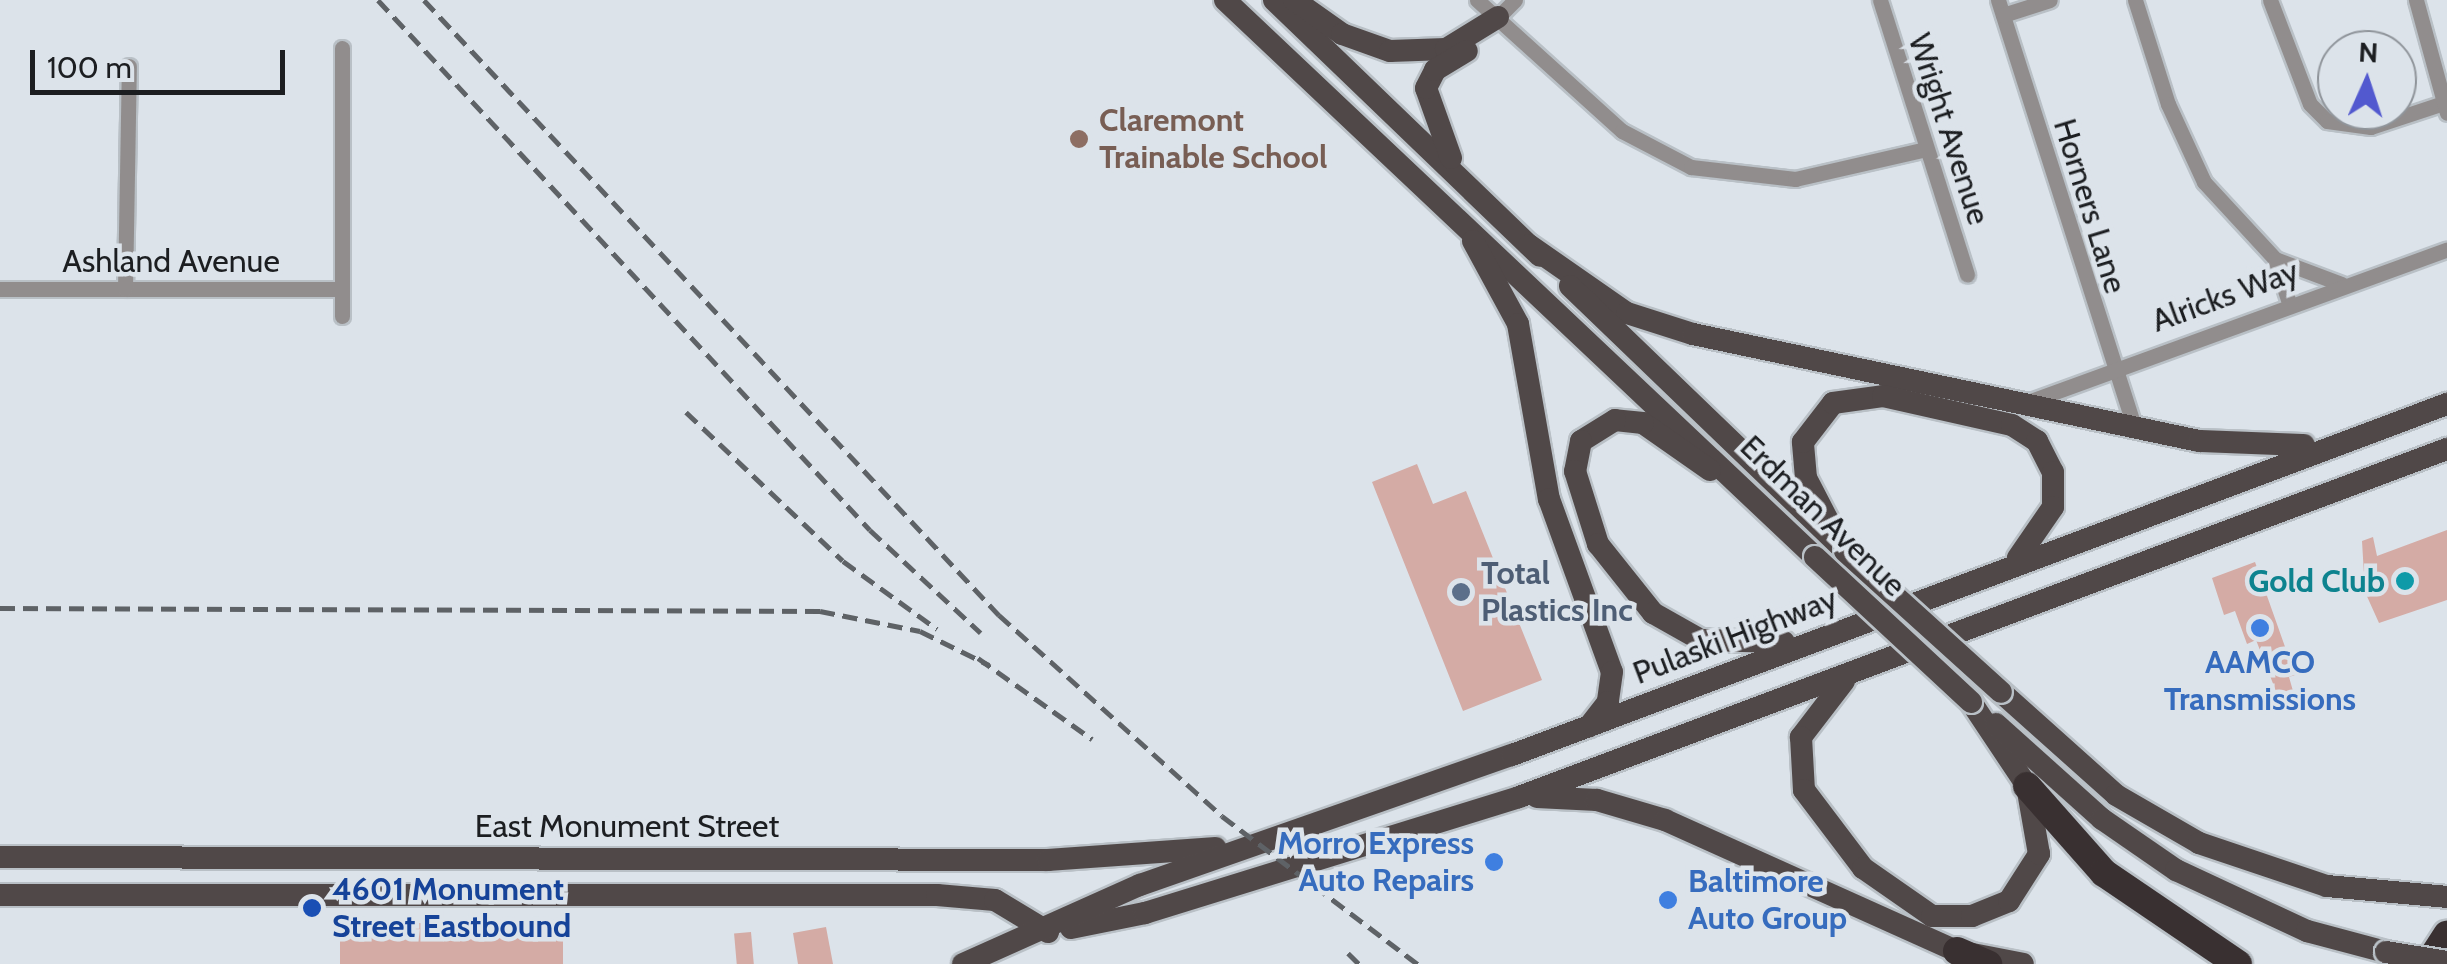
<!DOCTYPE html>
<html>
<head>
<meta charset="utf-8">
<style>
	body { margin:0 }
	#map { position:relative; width:2447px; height:964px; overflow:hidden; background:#dce3ea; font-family:Cabin,sans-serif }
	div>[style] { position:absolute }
	.building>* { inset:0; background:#d4aba5; transform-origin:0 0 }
	.roads { filter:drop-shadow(2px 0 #b9c0c6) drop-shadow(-2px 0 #b9c0c6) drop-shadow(0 2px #b9c0c6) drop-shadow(0 -2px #b9c0c6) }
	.street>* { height:15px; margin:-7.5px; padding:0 7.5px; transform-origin:7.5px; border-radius:7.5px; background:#918d8d }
	.primary>* { height:22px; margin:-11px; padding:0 11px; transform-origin:11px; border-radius:11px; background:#504848 }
	.highway>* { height:28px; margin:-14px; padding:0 14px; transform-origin:14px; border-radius:14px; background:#393031 }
	.rail>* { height:5px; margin-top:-2.5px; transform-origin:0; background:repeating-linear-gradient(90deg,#5e6266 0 15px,transparent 0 23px) }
	.bridges { filter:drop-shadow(2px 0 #b9c0c6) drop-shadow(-2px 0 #b9c0c6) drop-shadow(0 2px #b9c0c6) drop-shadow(0 -2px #b9c0c6) }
	.primary-bridge>* { height:22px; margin:-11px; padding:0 11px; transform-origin:11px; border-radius:11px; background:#504848 }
	.dots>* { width:28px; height:28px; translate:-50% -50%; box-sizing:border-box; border:5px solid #dce3ea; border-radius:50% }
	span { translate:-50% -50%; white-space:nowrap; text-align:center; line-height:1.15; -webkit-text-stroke:9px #dce3ea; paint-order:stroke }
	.education-label { font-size:32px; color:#785e54; font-weight:700 }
	.left { translate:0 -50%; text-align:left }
	.street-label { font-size:32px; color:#1c1e21 }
	.service-label { font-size:32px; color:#4e5e75; font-weight:700 }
	.culture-label { font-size:32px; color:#0d838f; font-weight:700 }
	.right { translate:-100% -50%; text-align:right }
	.shop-label { font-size:32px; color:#366cbe; font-weight:700 }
	.transit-label { font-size:32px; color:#164399; font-weight:700 }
	.north { position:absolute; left:2317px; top:30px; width:100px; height:100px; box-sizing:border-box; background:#dce3ea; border:2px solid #8f949a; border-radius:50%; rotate:3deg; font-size:28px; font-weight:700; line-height:40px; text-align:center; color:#1c1e21 }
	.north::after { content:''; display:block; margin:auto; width:35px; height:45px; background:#5259cf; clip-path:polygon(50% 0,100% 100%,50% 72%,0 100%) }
	.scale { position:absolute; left:30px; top:50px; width:255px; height:45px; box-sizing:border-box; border:5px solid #1c1e21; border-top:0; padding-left:12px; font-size:30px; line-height:35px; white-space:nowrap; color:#1c1e21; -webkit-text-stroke:8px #dce3ea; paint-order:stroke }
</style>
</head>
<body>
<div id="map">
	<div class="building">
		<i style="clip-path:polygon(1417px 464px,1433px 504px,1466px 491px,1542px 680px,1463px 711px,1372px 482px)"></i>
		<i style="clip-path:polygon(2447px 530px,2447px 600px,2379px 623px,2365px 592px,2362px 541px,2373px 537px,2377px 556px)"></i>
		<i style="clip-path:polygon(2255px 562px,2295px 675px,2289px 677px,2295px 698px,2281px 704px,2256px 640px,2247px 644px,2235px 611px,2224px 615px,2212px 578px)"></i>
		<i style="left:340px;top:923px;width:223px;height:41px"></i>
		<i style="clip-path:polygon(826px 927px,833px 964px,798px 964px,793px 933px)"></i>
		<i style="left:751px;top:932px;width:32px;height:17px;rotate:85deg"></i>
	</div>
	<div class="roads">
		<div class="street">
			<i style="left:1477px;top:0;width:195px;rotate:42.1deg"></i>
			<i style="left:1622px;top:131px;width:78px;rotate:27.6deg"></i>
			<i style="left:1691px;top:167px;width:105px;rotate:6.6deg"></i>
			<i style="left:1795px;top:179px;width:134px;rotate:-12.9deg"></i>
			<i style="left:1880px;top:0;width:288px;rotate:72.4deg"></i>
			<i style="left:1998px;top:0;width:448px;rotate:72.3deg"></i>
			<i style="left:2135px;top:0;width:109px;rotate:72.4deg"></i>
			<i style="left:2168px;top:104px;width:86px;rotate:65.2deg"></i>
			<i style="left:2204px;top:182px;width:105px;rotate:47.3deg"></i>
			<i style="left:2275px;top:259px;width:71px;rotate:20.7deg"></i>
			<i style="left:2270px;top:0;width:111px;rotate:69deg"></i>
			<i style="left:2310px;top:104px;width:24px;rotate:45deg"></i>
			<i style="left:2327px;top:121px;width:44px;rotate:7.8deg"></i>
			<i style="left:2371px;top:127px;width:76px;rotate:-18.4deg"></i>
			<i style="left:2416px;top:0;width:117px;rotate:74.7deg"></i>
			<i style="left:2003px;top:15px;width:49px;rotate:-17.7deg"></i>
			<i style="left:1498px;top:17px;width:24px;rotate:-45deg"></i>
			<i style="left:2275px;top:259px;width:46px;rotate:72.3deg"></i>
			<i style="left:0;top:289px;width:342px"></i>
			<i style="left:125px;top:289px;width:223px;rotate:-89deg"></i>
			<i style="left:342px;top:316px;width:268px;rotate:-90deg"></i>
			<i style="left:2025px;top:403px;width:449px;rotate:-20deg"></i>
		</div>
		<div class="primary">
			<i style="left:1225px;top:0;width:811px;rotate:43.35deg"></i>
			<i style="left:1274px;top:0;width:369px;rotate:43.9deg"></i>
			<i style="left:1294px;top:0;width:59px;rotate:35.3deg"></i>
			<i style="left:1342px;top:34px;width:51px;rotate:19.5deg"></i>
			<i style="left:1390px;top:51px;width:56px;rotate:-2deg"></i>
			<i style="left:1446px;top:49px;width:61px;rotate:-31.6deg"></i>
			<i style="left:1451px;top:158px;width:74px;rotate:-109.7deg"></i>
			<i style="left:1426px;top:88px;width:20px;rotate:-63deg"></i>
			<i style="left:1435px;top:70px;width:37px;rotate:-31deg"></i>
			<i style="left:1473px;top:241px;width:94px;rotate:61.5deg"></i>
			<i style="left:1518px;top:324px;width:178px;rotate:80deg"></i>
			<i style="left:1549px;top:499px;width:184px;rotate:70deg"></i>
			<i style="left:1612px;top:672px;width:30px;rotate:98deg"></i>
			<i style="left:1608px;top:702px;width:31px;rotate:128deg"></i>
			<i style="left:1529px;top:245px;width:119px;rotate:34.8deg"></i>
			<i style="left:1627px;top:313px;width:69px;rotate:17.7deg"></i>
			<i style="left:1693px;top:334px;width:517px;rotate:11.94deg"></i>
			<i style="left:2199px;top:441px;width:105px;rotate:2.2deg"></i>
			<i style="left:1570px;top:286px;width:382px;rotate:43.9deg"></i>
			<i style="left:1710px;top:470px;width:82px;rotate:-145deg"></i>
			<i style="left:1643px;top:423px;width:28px;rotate:-174deg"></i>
			<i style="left:1615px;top:420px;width:40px;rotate:148deg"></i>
			<i style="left:1581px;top:441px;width:31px;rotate:101deg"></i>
			<i style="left:1575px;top:471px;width:77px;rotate:72.5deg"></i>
			<i style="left:1598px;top:544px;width:88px;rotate:51.4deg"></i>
			<i style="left:1653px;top:613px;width:55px;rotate:29.4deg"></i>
			<i style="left:1701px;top:640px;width:83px;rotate:1.4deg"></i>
			<i style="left:1833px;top:530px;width:59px;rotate:-117.4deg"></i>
			<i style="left:1806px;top:478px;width:36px;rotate:-95deg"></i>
			<i style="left:1803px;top:442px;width:49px;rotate:-52.4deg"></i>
			<i style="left:1833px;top:403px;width:50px;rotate:-8deg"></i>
			<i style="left:1883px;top:396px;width:132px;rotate:12.7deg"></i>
			<i style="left:2012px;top:425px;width:30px;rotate:33deg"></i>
			<i style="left:2037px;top:441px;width:35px;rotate:63deg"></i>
			<i style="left:2053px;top:472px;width:35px;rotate:90deg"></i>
			<i style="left:2053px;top:507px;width:62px;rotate:124.5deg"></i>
			<i style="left:1844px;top:681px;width:71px;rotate:127.5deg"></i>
			<i style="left:1801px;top:737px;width:53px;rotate:86.8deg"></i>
			<i style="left:1804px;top:790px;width:98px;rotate:52.9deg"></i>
			<i style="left:1863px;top:868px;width:84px;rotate:34.8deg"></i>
			<i style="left:1932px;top:916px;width:40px"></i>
			<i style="left:1972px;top:916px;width:40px;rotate:-22deg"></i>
			<i style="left:2009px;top:901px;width:56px;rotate:-57.4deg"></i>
			<i style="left:2039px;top:854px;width:69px;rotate:-100deg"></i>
			<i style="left:2027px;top:786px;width:101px;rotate:-123.7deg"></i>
			<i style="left:2001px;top:692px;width:154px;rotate:41.8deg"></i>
			<i style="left:2116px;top:795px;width:96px;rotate:30deg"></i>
			<i style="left:2199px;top:843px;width:135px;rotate:18.6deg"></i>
			<i style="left:2327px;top:886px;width:121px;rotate:5.2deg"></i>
			<i style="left:1996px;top:724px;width:142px;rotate:41.9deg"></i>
			<i style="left:2102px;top:819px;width:90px;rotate:34.6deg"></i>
			<i style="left:2176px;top:870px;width:145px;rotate:25deg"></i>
			<i style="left:2307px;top:931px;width:82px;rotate:14.9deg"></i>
			<i style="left:1537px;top:797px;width:60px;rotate:2.9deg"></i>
			<i style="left:1597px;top:800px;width:71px;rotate:16.4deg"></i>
			<i style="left:1665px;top:820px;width:320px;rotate:24.2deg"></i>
			<i style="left:1957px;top:951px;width:67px;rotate:11.1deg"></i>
			<i style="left:0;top:857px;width:1048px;rotate:0.16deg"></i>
			<i style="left:1048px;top:860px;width:168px;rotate:-4.1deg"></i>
			<i style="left:0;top:895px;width:937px"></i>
			<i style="left:937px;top:895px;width:58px;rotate:4.9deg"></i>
			<i style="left:995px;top:900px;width:62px;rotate:31.1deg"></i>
			<i style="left:1071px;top:928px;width:76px;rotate:-11.5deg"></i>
			<i style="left:1145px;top:913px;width:392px;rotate:-17.2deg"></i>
			<i style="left:1519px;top:797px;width:991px;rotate:-20.56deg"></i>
			<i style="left:963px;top:964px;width:194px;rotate:-24.1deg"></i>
			<i style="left:1140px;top:885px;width:394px;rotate:-19.3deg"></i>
			<i style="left:1512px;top:755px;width:999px;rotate:-20.58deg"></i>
		</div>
		<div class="highway">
			<i style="left:2027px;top:786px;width:116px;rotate:48.5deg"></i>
			<i style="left:2104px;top:873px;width:162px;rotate:34.2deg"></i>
			<i style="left:1957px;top:951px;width:34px;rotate:23deg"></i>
			<i style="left:2428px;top:964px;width:35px;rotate:-57deg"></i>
		</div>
	</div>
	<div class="rail">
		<i style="left:378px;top:0;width:723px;rotate:47.13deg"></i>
		<i style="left:870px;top:530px;width:151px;rotate:42.9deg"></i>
		<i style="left:424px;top:0;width:842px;rotate:46.93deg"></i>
		<i style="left:999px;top:615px;width:300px;rotate:42deg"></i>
		<i style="left:1222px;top:816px;width:246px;rotate:37.1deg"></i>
		<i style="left:686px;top:412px;width:216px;rotate:43.5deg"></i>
		<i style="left:843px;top:561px;width:116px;rotate:35.9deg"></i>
		<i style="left:0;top:608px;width:820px;rotate:0.21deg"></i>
		<i style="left:820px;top:611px;width:102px;rotate:11.3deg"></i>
		<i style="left:920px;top:631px;width:77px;rotate:26.2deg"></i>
		<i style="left:978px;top:658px;width:140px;rotate:35.4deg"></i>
		<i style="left:1348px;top:953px;width:16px;rotate:45deg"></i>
	</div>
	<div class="bridges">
		<div class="primary-bridge">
			<i style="left:1845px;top:551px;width:210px;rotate:42.1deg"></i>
			<i style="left:1815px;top:557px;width:213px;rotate:42.9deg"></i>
			<i style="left:2386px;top:952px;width:62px;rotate:9.3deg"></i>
		</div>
	</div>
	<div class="dots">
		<i style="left:1079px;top:139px;background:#8d6e63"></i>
		<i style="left:2405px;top:581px;background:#0f9aa8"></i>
		<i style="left:1461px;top:592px;background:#5c6f8a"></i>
		<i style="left:2260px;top:628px;background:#3f7fe0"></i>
		<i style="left:1494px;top:862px;background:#3f7fe0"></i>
		<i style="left:1668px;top:900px;background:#3f7fe0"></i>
		<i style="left:312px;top:908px;background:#1a4fb4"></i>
	</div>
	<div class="education-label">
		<span class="left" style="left:1099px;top:139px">Claremont<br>Trainable School</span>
	</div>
	<div class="street-label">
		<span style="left:1949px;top:129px;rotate:72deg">Wright Avenue</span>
		<span style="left:2090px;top:206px;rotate:73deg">Horners Lane</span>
		<span style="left:171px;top:261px">Ashland Avenue</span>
		<span style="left:2225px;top:296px;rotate:-20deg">Alricks Way</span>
		<span style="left:1823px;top:516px;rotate:44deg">Erdman Avenue</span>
		<span style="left:1735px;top:636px;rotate:-21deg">Pulaski Highway</span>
		<span style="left:627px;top:826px">East Monument Street</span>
	</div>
	<div class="service-label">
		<span class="left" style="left:1481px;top:592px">Total<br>Plastics Inc</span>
	</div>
	<div class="culture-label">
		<span class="right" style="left:2385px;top:581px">Gold Club</span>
	</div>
	<div class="shop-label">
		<span style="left:2260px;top:681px">AAMCO<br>Transmissions</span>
		<span class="right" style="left:1474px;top:862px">Morro Express<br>Auto Repairs</span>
		<span class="left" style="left:1688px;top:900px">Baltimore<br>Auto Group</span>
	</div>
	<div class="transit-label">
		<span class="left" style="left:332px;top:908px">4601 Monument<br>Street Eastbound</span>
	</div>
	<div class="north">N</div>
	<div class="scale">100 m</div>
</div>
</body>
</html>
